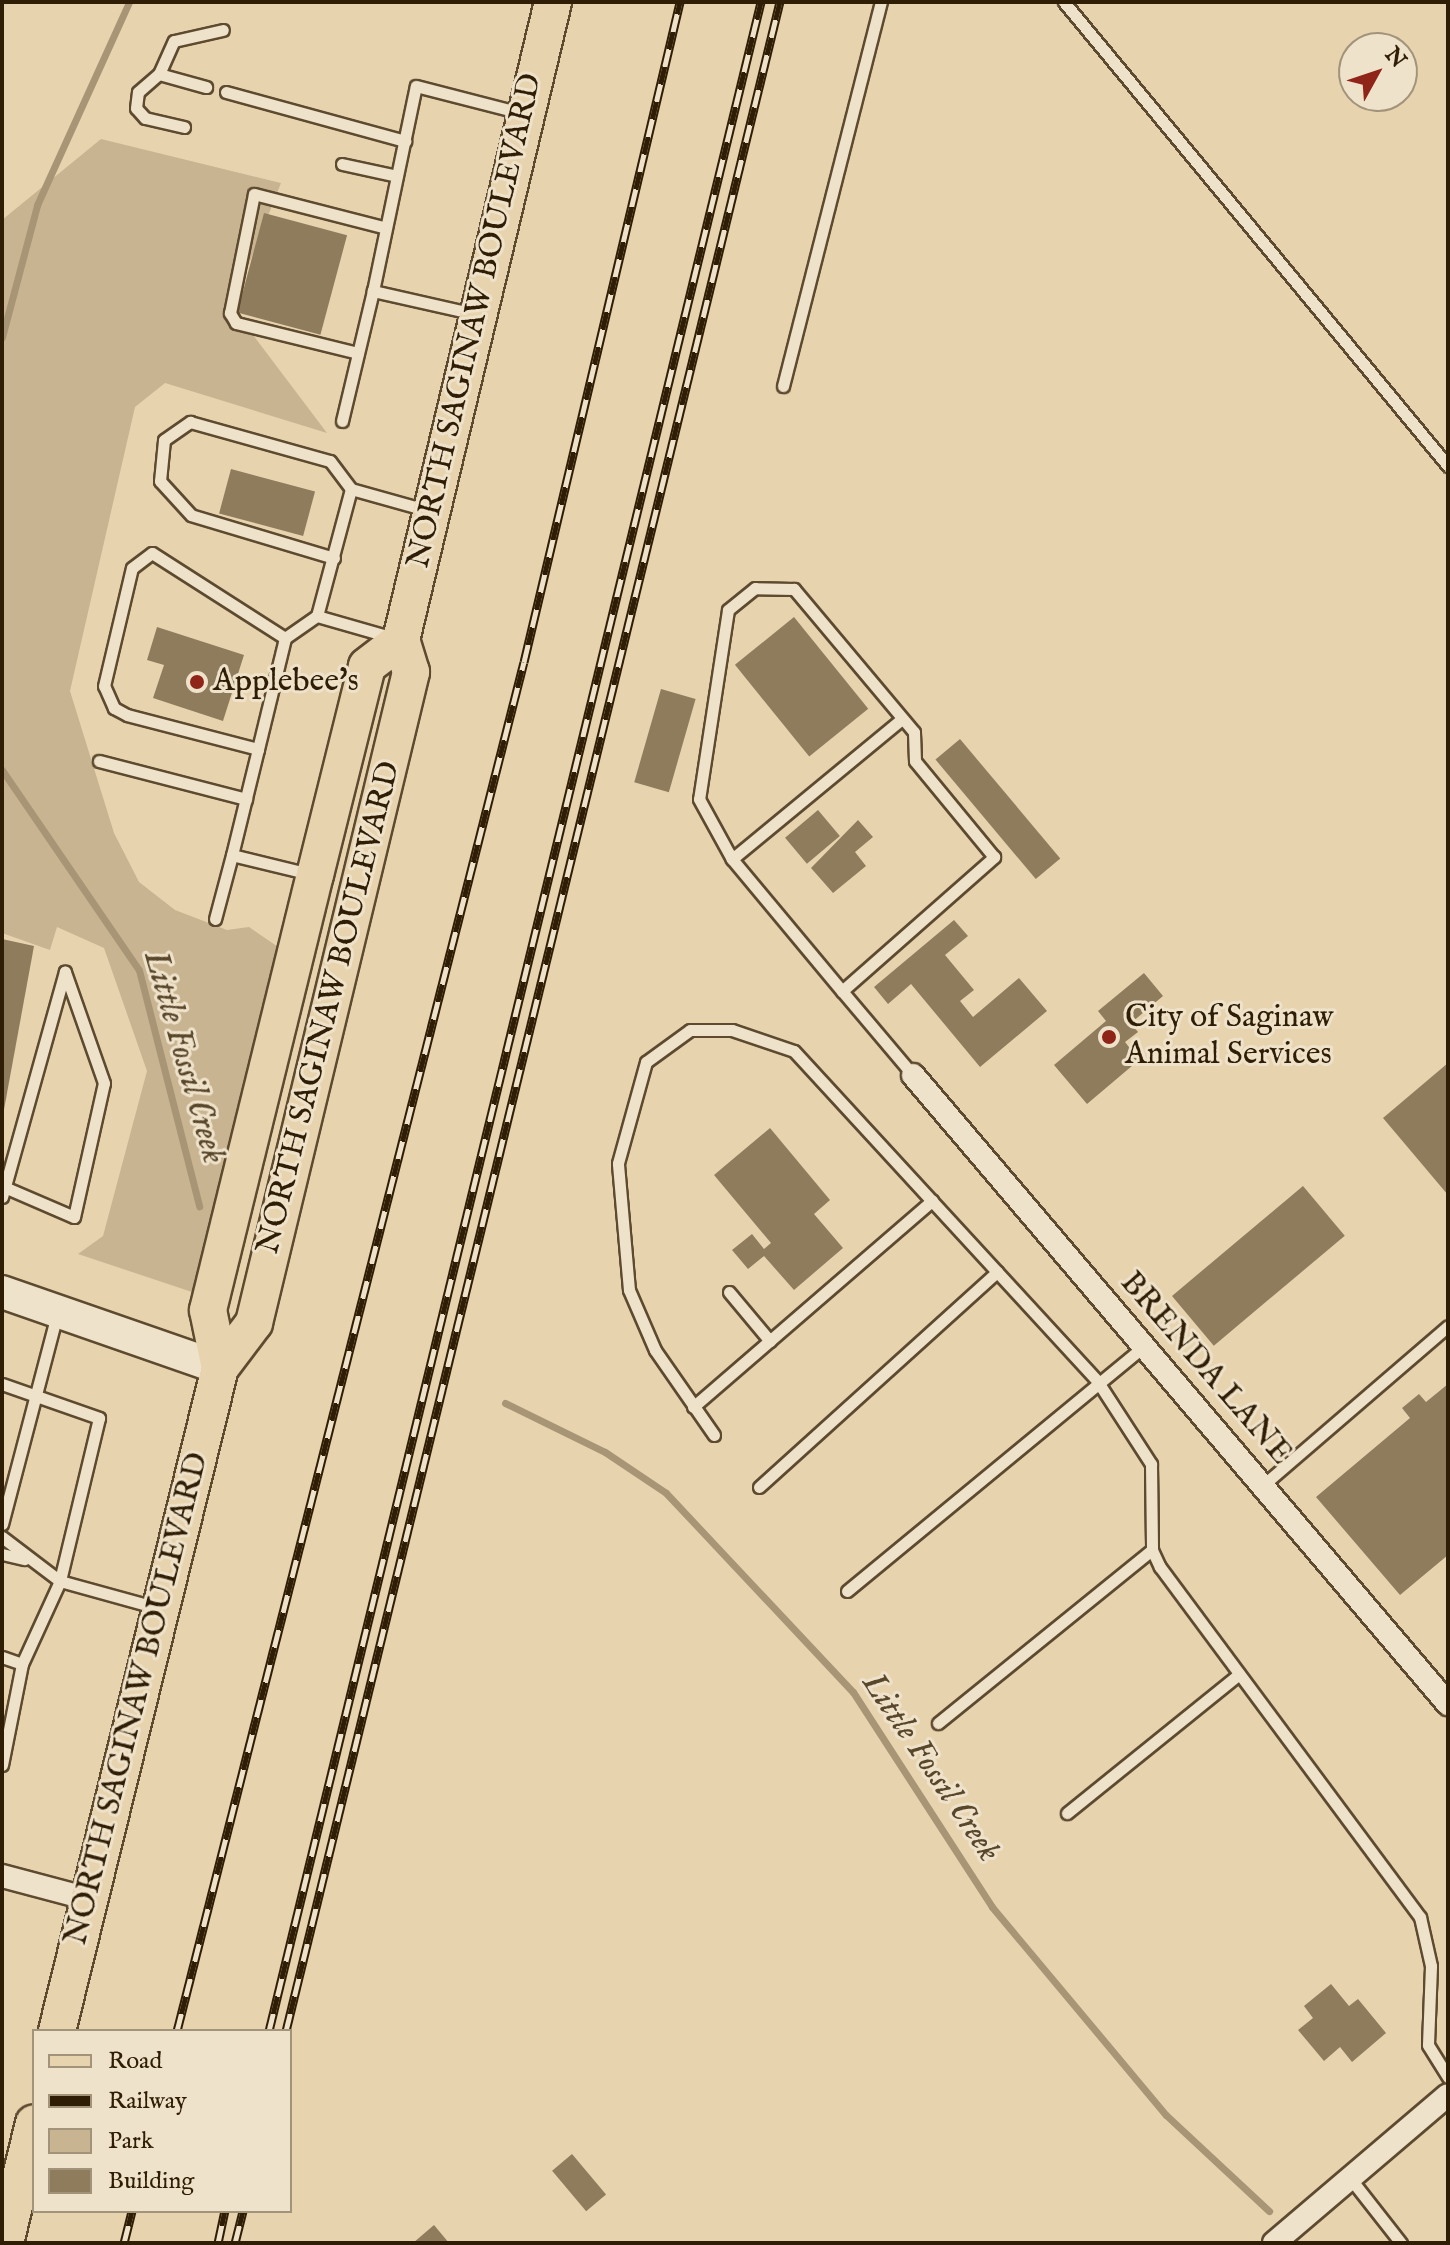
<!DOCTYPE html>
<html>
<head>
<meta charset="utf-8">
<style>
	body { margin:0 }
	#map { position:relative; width:1450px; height:2245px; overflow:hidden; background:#e7d3ae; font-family:"IM FELL English",serif }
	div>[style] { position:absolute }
	.green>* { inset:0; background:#c8b491 }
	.stream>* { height:7px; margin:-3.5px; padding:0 3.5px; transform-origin:3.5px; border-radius:3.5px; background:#a89575 }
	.building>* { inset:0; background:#8f7c5d; transform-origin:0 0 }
	.roads { filter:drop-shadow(2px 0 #5d4a2f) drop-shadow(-2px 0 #5d4a2f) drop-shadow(0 2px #5d4a2f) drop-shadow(0 -2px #5d4a2f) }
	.service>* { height:11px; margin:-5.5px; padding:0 5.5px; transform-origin:5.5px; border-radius:5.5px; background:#efe2ca }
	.minor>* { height:22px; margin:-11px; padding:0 11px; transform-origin:11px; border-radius:11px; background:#efe2ca }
	.secondary>* { height:32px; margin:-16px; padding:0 16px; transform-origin:16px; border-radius:16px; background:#efe2ca }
	.primary>* { height:36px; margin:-18px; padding:0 18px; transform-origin:18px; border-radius:18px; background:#e7d3ae }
	.rail>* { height:9px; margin-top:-4.5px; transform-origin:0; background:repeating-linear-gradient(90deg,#efe2ca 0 18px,#2f1d05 0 36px); box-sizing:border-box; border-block:2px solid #2f1d05 }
	.dots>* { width:22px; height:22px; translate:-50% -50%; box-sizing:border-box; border:4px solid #efe2ca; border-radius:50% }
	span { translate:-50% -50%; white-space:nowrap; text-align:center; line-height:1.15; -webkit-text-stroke:6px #efe2ca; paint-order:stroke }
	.street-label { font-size:32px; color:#2f1d05 }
	.poi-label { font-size:32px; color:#2f1d05 }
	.left { translate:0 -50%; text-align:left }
	.water-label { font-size:34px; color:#59472c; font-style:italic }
	.frame { position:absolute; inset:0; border:4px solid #2f1d05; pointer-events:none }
	.legend { position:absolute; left:32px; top:2029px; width:260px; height:184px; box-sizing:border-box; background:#efe2ca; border:2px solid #a2937b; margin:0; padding:10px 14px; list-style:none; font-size:24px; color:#2f1d05 }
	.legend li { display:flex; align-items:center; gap:16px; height:40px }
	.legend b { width:40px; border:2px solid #a2937b }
	.north { position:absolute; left:1338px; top:32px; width:80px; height:80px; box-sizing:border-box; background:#efe2ca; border:2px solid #a2937b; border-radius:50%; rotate:50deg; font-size:22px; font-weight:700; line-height:32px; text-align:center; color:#2f1d05 }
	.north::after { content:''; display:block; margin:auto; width:28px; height:36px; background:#8f2418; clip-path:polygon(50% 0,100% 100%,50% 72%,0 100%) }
</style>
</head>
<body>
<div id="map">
	<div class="green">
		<i style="clip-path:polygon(101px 139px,281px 183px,232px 307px,327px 433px,165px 383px,135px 407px,70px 691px,114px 833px,139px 882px,175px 910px,227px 930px,249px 927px,281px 949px,195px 1293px,78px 1254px,103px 1236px,147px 1071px,104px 948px,57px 927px,50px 950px,2px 933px,2px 220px)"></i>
	</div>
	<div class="stream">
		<i style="left:2px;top:337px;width:137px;rotate:-75.1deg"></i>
		<i style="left:37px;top:205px;width:223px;rotate:-65.6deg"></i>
		<i style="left:2px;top:770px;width:242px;rotate:55.6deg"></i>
		<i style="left:139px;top:970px;width:244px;rotate:75.7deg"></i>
		<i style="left:505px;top:1403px;width:111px;rotate:26.1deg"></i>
		<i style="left:605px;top:1452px;width:73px;rotate:33.9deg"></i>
		<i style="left:666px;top:1493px;width:273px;rotate:46.8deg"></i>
		<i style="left:853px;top:1692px;width:256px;rotate:57.1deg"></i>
		<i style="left:992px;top:1907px;width:271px;rotate:50.1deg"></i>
		<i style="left:1166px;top:2115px;width:141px;rotate:43deg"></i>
	</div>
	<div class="building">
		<i style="left:264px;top:213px;width:86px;height:103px;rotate:15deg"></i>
		<i style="left:231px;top:469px;width:87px;height:46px;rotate:15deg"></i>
		<i style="left:794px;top:617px;width:118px;height:76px;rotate:51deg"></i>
		<i style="clip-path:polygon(157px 627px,244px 655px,223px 721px,153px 698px,164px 665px,147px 660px)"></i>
		<i style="left:661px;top:689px;width:36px;height:97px;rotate:16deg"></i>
		<i style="left:960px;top:739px;width:156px;height:32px;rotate:50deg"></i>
		<i style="left:818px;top:810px;width:34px;height:43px;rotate:50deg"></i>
		<i style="clip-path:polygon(858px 820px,873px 837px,855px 852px,866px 866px,833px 893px,811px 868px)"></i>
		<i style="clip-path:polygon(954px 920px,968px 936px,945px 955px,974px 990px,960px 1001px,973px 1017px,1019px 978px,1047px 1011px,980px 1067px,911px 984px,888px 1004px,874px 987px)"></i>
		<i style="clip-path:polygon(2px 939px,34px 946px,3px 1115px,2px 1115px)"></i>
		<i style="clip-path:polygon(1144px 973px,1163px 996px,1131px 1023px,1138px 1032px,1125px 1042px,1139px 1060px,1087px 1104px,1054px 1065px,1106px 1021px,1098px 1011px)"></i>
		<i style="clip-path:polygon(1448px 1063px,1448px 1195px,1383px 1118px)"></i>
		<i style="clip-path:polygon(770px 1128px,830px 1200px,814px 1214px,843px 1248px,794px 1290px,764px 1256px,748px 1269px,732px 1250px,752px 1234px,764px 1249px,771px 1243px,714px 1175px)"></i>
		<i style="left:1303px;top:1186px;width:65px;height:171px;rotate:50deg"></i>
		<i style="clip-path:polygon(1448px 1384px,1448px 1555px,1400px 1595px,1316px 1497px,1410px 1418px,1402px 1408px,1419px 1394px,1426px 1402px)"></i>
		<i style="clip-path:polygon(1331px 1984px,1349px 2006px,1358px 1999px,1386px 2033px,1352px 2062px,1340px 2047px,1324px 2061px,1298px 2030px,1313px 2018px,1304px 2006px)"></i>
		<i style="left:572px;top:2154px;width:53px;height:26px;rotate:50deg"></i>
		<i style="clip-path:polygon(434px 2225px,449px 2243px,413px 2243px)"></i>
	</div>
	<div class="roads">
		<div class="service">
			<i style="left:1064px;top:2px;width:602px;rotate:50.39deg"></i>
			<i style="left:159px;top:74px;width:36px;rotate:-66deg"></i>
			<i style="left:174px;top:41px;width:50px;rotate:-12.7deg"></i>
			<i style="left:226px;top:92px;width:186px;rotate:15.3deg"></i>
			<i style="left:184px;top:127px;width:40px;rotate:-167deg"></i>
			<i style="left:145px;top:118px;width:13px;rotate:-132deg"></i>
			<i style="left:136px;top:108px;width:16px;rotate:-83deg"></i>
			<i style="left:138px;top:92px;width:28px;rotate:-41deg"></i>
			<i style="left:159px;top:74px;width:49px;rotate:15.5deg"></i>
			<i style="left:342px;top:164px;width:56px;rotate:12.3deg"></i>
			<i style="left:475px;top:314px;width:105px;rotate:-167.3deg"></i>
			<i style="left:373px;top:291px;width:209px;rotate:-78.2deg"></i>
			<i style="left:416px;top:86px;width:108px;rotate:14.4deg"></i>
			<i style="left:358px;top:353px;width:126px;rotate:-166.2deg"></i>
			<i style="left:236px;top:323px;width:12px;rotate:-121deg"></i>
			<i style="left:230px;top:313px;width:121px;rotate:-78.6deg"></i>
			<i style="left:254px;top:194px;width:136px;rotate:14.4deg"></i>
			<i style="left:783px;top:386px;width:396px;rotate:-75.7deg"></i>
			<i style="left:342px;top:421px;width:134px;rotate:-76.6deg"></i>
			<i style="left:351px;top:489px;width:131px;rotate:105deg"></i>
			<i style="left:317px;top:616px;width:80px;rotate:15.9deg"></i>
			<i style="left:334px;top:558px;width:149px;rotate:-163.3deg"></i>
			<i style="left:191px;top:515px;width:46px;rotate:-132.4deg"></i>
			<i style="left:160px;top:481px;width:41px;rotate:-84.4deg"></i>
			<i style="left:164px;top:440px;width:32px;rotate:-35deg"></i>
			<i style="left:190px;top:422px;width:145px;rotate:15.6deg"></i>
			<i style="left:330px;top:461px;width:35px;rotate:53deg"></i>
			<i style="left:351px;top:489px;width:78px;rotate:15.6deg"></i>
			<i style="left:258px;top:749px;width:114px;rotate:-76.3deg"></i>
			<i style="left:99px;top:761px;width:152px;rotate:14.5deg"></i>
			<i style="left:732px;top:859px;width:220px;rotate:-39.5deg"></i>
			<i style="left:310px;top:874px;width:80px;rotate:-166.3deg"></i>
			<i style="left:232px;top:855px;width:109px;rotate:-76.2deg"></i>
			<i style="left:258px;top:749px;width:135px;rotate:-165.5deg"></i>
			<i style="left:127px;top:715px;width:15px;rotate:-152deg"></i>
			<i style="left:114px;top:708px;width:24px;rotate:-114deg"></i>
			<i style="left:104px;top:686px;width:121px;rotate:-76.7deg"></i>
			<i style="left:132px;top:568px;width:25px;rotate:-37deg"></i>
			<i style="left:152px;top:553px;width:158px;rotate:32.6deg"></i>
			<i style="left:285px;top:638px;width:39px;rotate:-35deg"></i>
			<i style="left:215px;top:919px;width:66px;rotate:-75.1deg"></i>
			<i style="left:842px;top:991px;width:203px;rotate:-41.4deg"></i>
			<i style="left:994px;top:857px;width:124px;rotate:-129.5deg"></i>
			<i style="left:915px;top:761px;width:29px;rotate:-92deg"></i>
			<i style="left:914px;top:732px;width:187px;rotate:-130deg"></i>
			<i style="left:794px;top:589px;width:39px;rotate:-179deg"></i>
			<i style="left:755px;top:588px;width:35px;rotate:141deg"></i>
			<i style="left:728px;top:610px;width:191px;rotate:98.7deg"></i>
			<i style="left:699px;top:799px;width:68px;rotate:61.2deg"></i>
			<i style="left:732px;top:859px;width:172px;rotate:50.2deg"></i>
			<i style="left:842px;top:991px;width:110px;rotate:49.8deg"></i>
			<i style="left:2px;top:1186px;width:78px;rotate:23.3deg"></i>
			<i style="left:74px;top:1217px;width:137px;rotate:-77.4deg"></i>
			<i style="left:104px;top:1083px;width:118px;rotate:-109.4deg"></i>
			<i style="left:2px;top:1197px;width:234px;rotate:-74.4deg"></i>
			<i style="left:729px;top:1292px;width:64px;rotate:50.1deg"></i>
			<i style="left:2px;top:1384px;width:103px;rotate:19.3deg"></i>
			<i style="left:99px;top:1418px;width:168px;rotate:103.5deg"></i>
			<i style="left:60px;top:1581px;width:91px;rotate:114.6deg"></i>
			<i style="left:22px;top:1664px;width:103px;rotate:101.2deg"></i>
			<i style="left:693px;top:1407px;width:316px;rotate:-40.8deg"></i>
			<i style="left:714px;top:1435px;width:103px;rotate:-124.8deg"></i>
			<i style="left:655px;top:1350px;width:65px;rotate:-113.4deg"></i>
			<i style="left:629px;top:1290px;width:127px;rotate:-95deg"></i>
			<i style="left:618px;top:1163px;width:105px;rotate:-74.5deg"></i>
			<i style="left:646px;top:1062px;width:54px;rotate:-36deg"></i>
			<i style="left:690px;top:1030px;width:42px"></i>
			<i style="left:732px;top:1030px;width:65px;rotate:18.7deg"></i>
			<i style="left:794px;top:1051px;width:449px;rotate:47.4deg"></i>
			<i style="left:1098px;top:1382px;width:98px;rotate:57.1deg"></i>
			<i style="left:1151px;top:1464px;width:86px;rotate:89.3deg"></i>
			<i style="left:1152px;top:1550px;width:19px;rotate:65deg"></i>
			<i style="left:1160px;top:1567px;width:436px;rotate:53.4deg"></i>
			<i style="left:1420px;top:1917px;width:50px;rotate:77.3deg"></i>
			<i style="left:1431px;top:1966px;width:79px;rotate:92.2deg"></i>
			<i style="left:1428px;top:2045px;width:38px;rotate:58deg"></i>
			<i style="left:1262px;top:1486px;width:245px;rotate:-40.7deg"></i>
			<i style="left:759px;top:1487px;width:321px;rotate:-42.1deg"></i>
			<i style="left:2px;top:1524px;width:216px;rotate:-75.3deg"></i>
			<i style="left:2px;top:1537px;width:73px;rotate:37.2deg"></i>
			<i style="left:60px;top:1581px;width:102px;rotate:15.4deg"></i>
			<i style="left:2px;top:1554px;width:23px;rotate:13deg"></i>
			<i style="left:847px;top:1591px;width:384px;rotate:-39.5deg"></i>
			<i style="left:2px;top:1657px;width:21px;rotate:19deg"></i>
			<i style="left:938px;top:1723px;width:275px;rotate:-39deg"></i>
			<i style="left:1067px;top:1813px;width:221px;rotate:-38.9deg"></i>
			<i style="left:1350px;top:2178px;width:83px;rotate:51.9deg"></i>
		</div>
		<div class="minor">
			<i style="left:913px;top:1075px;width:826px;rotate:49.62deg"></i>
			<i style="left:2px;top:1876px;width:90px;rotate:14.8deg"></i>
			<i style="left:1274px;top:2243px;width:228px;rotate:-40.4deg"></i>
		</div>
		<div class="secondary">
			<i style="left:2px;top:1292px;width:231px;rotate:19.2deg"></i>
		</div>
		<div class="primary">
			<i style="left:220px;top:1368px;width:59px;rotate:-101.7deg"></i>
			<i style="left:208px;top:1310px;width:448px;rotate:-76.2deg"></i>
			<i style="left:315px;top:875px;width:215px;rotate:-76deg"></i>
			<i style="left:367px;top:666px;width:43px;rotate:-37.4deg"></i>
			<i style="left:57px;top:2031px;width:683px;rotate:-76.19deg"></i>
			<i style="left:220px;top:1368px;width:56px;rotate:-52.9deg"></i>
			<i style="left:254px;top:1323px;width:670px;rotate:-76.44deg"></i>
			<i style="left:411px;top:672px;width:34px;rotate:-107deg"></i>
			<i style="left:401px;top:640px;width:656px;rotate:-76.6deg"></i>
			<i style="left:5px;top:2243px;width:123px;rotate:-76.4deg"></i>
		</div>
	</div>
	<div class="rail">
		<i style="left:177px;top:2031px;width:1412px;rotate:-75.78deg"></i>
		<i style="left:524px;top:662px;width:678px;rotate:-76.7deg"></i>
		<i style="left:269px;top:2031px;width:2088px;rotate:-76.37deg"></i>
		<i style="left:286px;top:2031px;width:2088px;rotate:-76.32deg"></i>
		<i style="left:124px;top:2243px;width:33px;rotate:-76deg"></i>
		<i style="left:218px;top:2243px;width:33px;rotate:-78deg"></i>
		<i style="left:235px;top:2243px;width:33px;rotate:-76deg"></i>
	</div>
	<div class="dots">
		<i style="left:197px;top:682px;background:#8f2418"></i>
		<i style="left:1109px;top:1037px;background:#8f2418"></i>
	</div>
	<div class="street-label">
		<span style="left:476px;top:321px;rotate:-77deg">NORTH SAGINAW BOULEVARD</span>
		<span style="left:330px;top:1008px;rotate:-76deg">NORTH SAGINAW BOULEVARD</span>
		<span style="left:1205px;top:1369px;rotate:49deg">BRENDA LANE</span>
		<span style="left:138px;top:1699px;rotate:-76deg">NORTH SAGINAW BOULEVARD</span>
	</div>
	<div class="poi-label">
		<span class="left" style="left:213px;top:682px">Applebee's</span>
		<span class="left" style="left:1125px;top:1037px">City of Saginaw<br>Animal Services</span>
	</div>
	<div class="water-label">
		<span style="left:184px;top:1057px;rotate:74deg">Little Fossil Creek</span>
		<span style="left:931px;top:1767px;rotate:56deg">Little Fossil Creek</span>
	</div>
	<div class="frame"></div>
	<ul class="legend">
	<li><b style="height:10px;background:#e7d3ae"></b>Road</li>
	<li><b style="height:10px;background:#2f1d05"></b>Railway</li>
	<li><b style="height:22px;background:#c8b491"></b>Park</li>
	<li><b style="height:22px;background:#8f7c5d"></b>Building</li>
	</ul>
	<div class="north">N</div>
</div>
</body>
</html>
